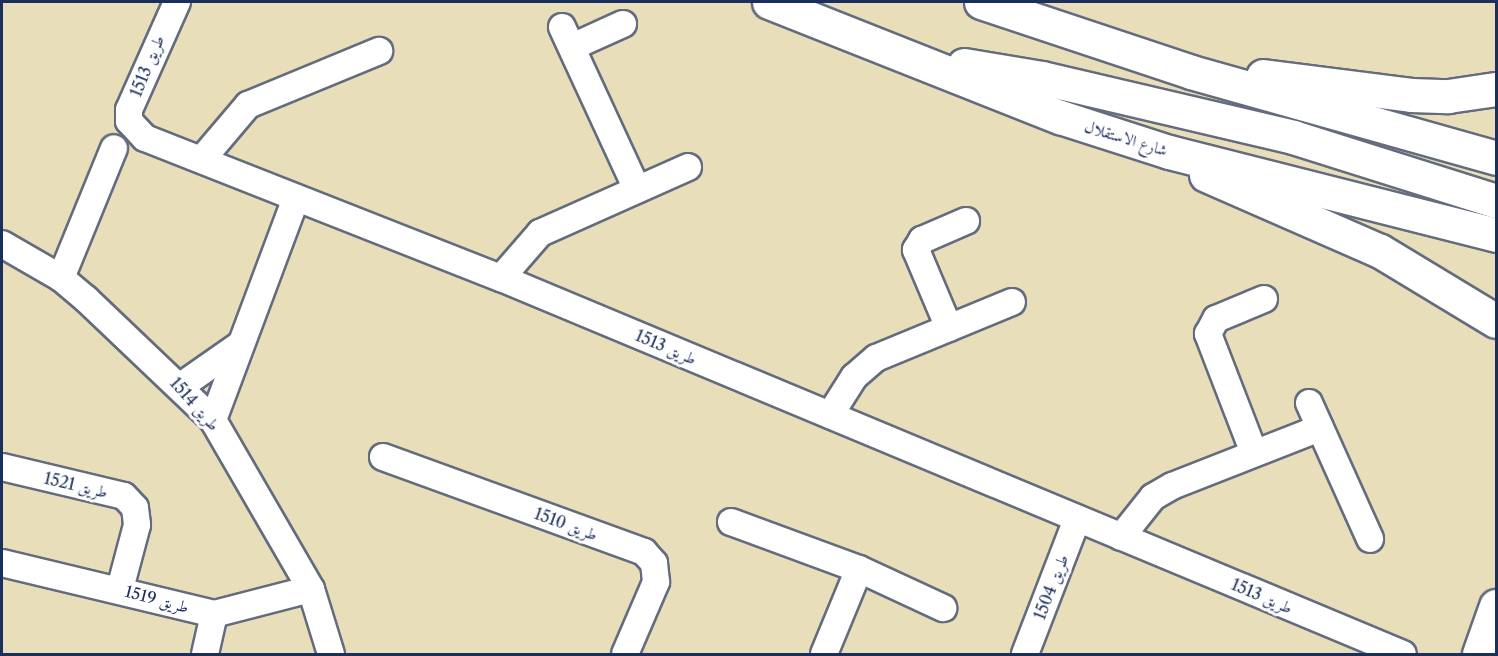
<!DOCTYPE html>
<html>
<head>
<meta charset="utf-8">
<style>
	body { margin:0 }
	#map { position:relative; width:1498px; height:656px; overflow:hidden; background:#e9deba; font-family:"Libre Caslon Text",Amiri,serif }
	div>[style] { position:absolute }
	.roads { filter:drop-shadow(2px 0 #636c7e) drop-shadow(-2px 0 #636c7e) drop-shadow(0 2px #636c7e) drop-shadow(0 -2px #636c7e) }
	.minor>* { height:26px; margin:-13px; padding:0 13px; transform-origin:13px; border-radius:13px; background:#fff }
	.major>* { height:33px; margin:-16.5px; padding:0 16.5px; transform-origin:16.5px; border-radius:16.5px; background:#fff }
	span { translate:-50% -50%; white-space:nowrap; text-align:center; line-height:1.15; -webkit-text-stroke:6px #fff; paint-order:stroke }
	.street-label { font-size:16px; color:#1b2f5e }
	.frame { position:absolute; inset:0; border:3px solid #1b2f5e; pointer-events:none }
</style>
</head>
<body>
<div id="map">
	<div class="roads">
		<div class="minor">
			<i style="left:177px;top:2px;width:118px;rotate:114deg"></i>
			<i style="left:129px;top:110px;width:11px;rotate:90deg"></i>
			<i style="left:129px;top:121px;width:23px;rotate:47deg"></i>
			<i style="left:145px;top:138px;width:383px;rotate:21.5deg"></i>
			<i style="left:501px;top:278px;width:977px;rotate:22.63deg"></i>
			<i style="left:562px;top:27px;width:179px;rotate:65.2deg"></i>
			<i style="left:572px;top:47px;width:56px;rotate:-24.3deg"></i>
			<i style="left:203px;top:158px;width:70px;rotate:-49.7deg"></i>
			<i style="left:248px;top:105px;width:142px;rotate:-22.4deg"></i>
			<i style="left:2px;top:244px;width:68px;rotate:30deg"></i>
			<i style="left:61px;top:278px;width:33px;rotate:40deg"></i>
			<i style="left:86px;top:299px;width:175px;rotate:43.6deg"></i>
			<i style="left:213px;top:420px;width:195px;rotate:59.9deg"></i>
			<i style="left:311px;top:589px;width:68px;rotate:72.9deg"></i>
			<i style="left:61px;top:278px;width:140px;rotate:-67.8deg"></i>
			<i style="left:501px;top:278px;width:60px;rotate:-49.1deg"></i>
			<i style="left:540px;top:233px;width:162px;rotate:-24deg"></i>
			<i style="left:949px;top:328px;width:85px;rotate:-112.9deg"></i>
			<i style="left:916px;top:250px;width:12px;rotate:-59deg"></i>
			<i style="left:922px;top:240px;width:48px;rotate:-23.4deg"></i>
			<i style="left:181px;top:386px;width:73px;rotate:-35deg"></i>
			<i style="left:1309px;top:403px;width:149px;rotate:65.8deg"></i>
			<i style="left:830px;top:415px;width:45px;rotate:-57.7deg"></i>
			<i style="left:854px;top:377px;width:29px;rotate:-41deg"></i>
			<i style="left:876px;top:358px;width:147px;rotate:-22.4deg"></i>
			<i style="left:213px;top:420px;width:237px;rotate:-69.5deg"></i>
			<i style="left:1254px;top:453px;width:128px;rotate:-111.1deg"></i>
			<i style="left:1208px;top:334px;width:17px;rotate:-62deg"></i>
			<i style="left:1216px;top:319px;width:52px;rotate:-22.6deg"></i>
			<i style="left:383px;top:457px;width:278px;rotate:20deg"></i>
			<i style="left:644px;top:552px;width:15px;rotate:48deg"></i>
			<i style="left:654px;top:563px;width:19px;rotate:84deg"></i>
			<i style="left:656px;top:582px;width:78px;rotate:113.3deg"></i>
			<i style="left:2px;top:467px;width:125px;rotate:13.4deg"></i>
			<i style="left:124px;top:496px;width:16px;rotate:47deg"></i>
			<i style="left:135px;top:508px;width:17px;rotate:83deg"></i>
			<i style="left:137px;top:525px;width:66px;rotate:104.9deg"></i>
			<i style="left:731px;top:522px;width:136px;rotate:20.2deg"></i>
			<i style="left:859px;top:569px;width:93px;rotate:24.9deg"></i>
			<i style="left:1121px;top:537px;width:51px;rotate:-51.3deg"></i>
			<i style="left:1153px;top:497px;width:22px;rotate:-30deg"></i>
			<i style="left:1172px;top:486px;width:159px;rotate:-21.4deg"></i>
			<i style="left:2px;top:563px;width:218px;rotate:13.5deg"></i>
			<i style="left:214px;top:614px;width:100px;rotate:-14.5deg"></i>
			<i style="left:205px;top:654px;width:41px;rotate:-77.3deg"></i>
			<i style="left:824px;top:654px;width:92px;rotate:-67.6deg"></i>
			<i style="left:1025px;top:654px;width:145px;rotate:-68.9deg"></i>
		</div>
		<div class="major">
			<i style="left:769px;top:2px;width:313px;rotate:21.6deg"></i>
			<i style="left:1060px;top:117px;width:114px;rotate:17.8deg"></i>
			<i style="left:1169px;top:152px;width:337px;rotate:14.2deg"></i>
			<i style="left:981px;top:2px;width:221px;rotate:18.4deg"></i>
			<i style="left:1191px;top:72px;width:317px;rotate:15.7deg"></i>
			<i style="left:964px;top:65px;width:79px;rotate:9.5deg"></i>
			<i style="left:1042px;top:78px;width:258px;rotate:13.2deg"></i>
			<i style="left:1293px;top:137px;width:213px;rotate:17.5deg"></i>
			<i style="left:1263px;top:76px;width:149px;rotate:7.3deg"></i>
			<i style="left:1411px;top:95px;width:37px;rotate:2deg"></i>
			<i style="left:1448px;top:96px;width:49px;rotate:-8.3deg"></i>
			<i style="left:1206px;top:175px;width:190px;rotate:23.6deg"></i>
			<i style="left:1380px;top:251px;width:135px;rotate:31.1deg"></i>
			<i style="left:1479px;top:654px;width:51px;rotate:-70.5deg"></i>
		</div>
	</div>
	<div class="street-label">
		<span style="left:147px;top:66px;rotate:-68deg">طريق 1513</span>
		<span style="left:1126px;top:138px;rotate:17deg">شارع الاستقلال</span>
		<span style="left:666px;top:347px;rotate:23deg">طريق 1513</span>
		<span style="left:195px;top:404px;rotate:48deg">طريق 1514</span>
		<span style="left:76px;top:485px;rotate:13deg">طريق 1521</span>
		<span style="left:566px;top:524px;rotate:20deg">طريق 1510</span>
		<span style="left:1051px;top:587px;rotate:-69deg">طريق 1504</span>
		<span style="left:1262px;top:596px;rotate:23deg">طريق 1513</span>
		<span style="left:157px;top:599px;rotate:15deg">طريق 1519</span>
	</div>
	<div class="frame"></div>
</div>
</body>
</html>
